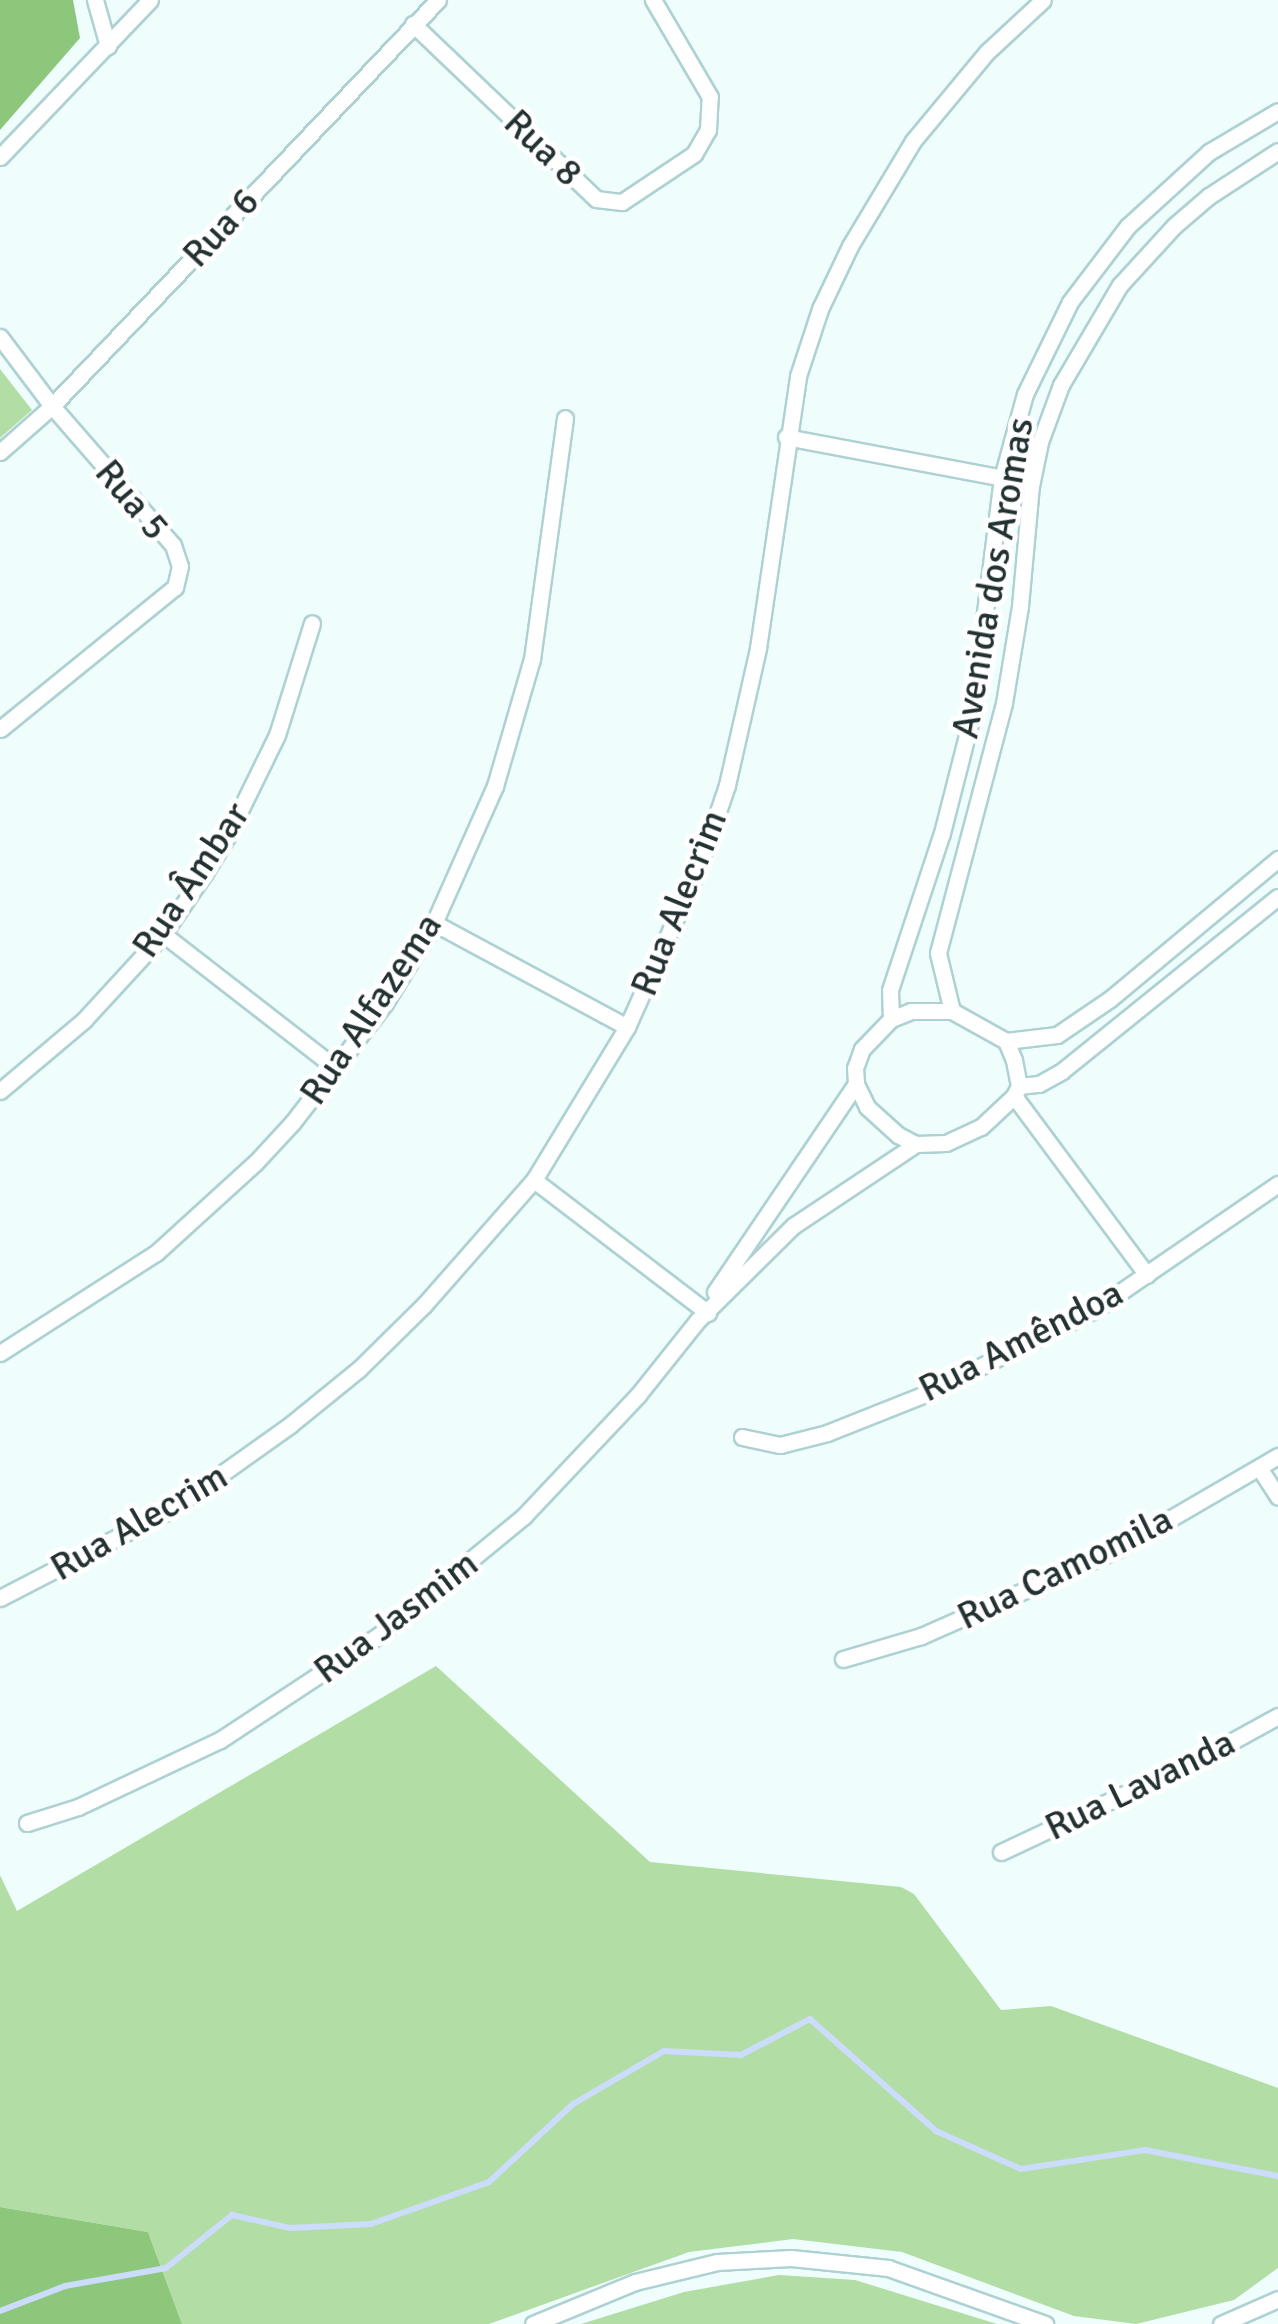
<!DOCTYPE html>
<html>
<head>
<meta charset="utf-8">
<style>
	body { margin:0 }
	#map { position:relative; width:1278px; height:2324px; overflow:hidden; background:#effdfd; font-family:Signika,sans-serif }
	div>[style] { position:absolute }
	.green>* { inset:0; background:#b2dea5 }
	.forest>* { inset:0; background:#8dc77c }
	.stream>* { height:6px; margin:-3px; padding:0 3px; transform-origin:3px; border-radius:3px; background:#cbdcfc }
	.roads { filter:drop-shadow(2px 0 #aed1d2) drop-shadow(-2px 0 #aed1d2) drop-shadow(0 2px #aed1d2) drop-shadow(0 -2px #aed1d2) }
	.street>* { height:15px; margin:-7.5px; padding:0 7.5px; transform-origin:7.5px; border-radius:7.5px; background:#fff }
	span { translate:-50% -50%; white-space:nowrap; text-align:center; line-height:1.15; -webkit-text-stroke:10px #fff; paint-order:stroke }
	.street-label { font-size:38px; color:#243132 }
</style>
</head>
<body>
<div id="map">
	<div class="green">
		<i style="clip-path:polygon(0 369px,32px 410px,0 438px)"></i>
		<i style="clip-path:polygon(436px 1666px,650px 1862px,901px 1887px,914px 1894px,1001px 2010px,1051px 2006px,1278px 2088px,1278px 2268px,1234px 2300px,1136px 2324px,1074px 2316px,902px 2252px,793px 2239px,689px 2252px,489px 2324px,182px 2324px,148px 2232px,0 2207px,0 1875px,17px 1911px)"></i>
		<i style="clip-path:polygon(779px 2275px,855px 2280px,997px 2324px,581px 2324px,684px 2292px)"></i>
	</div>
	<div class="forest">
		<i style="clip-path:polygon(0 0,73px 0,80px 38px,0 130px)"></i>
		<i style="clip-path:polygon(0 2207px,148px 2232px,182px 2324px,0 2324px)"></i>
	</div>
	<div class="stream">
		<i style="left:0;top:2311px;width:70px;rotate:-21deg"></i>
		<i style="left:65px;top:2286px;width:103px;rotate:-10.1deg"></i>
		<i style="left:166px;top:2268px;width:85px;rotate:-38.8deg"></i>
		<i style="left:232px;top:2215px;width:59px;rotate:12.6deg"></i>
		<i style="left:290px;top:2228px;width:81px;rotate:-2.8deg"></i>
		<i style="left:371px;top:2224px;width:125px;rotate:-19.6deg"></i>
		<i style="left:489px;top:2182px;width:115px;rotate:-42.9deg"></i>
		<i style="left:573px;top:2104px;width:105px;rotate:-30.2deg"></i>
		<i style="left:664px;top:2051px;width:77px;rotate:3deg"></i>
		<i style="left:741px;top:2055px;width:78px;rotate:-27.6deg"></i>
		<i style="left:810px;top:2019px;width:169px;rotate:41.6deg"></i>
		<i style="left:936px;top:2131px;width:93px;rotate:24.1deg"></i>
		<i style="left:1021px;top:2169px;width:125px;rotate:-8.7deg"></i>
		<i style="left:1145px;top:2150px;width:136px;rotate:11.1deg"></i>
	</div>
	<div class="roads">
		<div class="street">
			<i style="left:95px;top:0;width:48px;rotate:74.2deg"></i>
			<i style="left:413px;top:24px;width:253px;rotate:43.7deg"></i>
			<i style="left:596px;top:199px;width:26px;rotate:7deg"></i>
			<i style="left:622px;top:202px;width:87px;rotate:-33.7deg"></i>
			<i style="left:694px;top:154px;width:28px;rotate:-60deg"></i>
			<i style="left:708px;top:130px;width:33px;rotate:-87deg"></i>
			<i style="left:710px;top:97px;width:113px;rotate:-120.4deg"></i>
			<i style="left:0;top:157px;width:217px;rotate:-46.3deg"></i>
			<i style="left:0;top:337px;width:86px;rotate:53deg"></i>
			<i style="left:52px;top:406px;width:184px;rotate:49deg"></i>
			<i style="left:173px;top:545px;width:22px;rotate:72deg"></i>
			<i style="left:180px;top:566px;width:22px;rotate:103deg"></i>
			<i style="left:175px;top:587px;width:225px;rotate:140.9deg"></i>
			<i style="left:786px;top:437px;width:220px;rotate:10.7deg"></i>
			<i style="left:0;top:452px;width:69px;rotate:-41.5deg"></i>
			<i style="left:52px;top:406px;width:560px;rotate:-46.45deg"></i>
			<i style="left:434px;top:923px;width:219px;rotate:28.3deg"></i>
			<i style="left:163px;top:934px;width:219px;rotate:37.8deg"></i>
			<i style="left:952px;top:1011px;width:60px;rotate:-103.6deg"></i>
			<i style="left:938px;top:953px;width:259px;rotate:-75.2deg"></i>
			<i style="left:1004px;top:703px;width:98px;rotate:-80.6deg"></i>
			<i style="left:1020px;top:606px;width:121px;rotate:-84.8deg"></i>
			<i style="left:1031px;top:486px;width:45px;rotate:-78.4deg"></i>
			<i style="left:1040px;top:442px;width:61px;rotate:-69.8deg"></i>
			<i style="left:1061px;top:385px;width:116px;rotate:-59.5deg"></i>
			<i style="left:1120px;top:285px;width:80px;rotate:-47.5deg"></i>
			<i style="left:1174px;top:226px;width:46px;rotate:-40.6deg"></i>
			<i style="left:1209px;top:196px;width:82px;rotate:-33.1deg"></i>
			<i style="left:891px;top:1019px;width:29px;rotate:-92deg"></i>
			<i style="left:890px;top:990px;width:165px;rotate:-71.7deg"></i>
			<i style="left:942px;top:833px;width:122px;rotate:-75.7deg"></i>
			<i style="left:972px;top:715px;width:239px;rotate:-82.8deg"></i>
			<i style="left:1002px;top:478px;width:87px;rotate:-74.7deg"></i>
			<i style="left:1025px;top:394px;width:102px;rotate:-63.9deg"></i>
			<i style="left:1070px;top:302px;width:96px;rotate:-52.7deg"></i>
			<i style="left:1128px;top:226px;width:110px;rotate:-42.4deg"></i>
			<i style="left:1209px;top:152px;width:80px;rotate:-30.7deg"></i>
			<i style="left:1006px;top:1041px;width:51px;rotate:-6.7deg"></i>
			<i style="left:1057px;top:1035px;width:64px;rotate:-34.2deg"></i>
			<i style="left:1110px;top:999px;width:219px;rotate:-39.8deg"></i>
			<i style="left:1019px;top:1086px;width:20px;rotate:-6deg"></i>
			<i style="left:1039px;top:1084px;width:26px;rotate:-29deg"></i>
			<i style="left:1062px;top:1071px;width:277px;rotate:-38.9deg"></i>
			<i style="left:0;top:1091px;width:110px;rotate:-40.2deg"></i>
			<i style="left:84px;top:1020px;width:117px;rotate:-47.4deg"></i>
			<i style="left:163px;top:934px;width:73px;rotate:-55.7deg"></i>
			<i style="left:204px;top:874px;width:46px;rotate:-58.4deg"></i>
			<i style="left:228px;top:835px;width:111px;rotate:-63.9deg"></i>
			<i style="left:277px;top:735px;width:117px;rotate:-72.6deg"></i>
			<i style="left:1014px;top:1096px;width:223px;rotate:53.4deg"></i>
			<i style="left:534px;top:1180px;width:219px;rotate:37.4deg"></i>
			<i style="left:715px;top:1292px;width:251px;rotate:-55.9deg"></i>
			<i style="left:0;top:1353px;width:185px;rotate:-32.7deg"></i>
			<i style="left:156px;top:1253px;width:135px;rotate:-42.3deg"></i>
			<i style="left:256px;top:1162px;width:54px;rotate:-47.2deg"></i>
			<i style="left:293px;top:1122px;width:150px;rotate:-52.3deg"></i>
			<i style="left:385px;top:1003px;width:94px;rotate:-58.5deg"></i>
			<i style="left:434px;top:923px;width:150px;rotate:-66deg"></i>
			<i style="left:495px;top:786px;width:132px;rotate:-73.8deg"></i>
			<i style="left:532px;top:659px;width:243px;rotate:-82.2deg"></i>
			<i style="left:742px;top:1437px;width:39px;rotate:12deg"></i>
			<i style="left:780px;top:1445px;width:49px;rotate:-14.3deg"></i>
			<i style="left:827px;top:1433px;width:105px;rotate:-21.7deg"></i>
			<i style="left:925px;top:1394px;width:189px;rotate:-26.4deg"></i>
			<i style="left:1094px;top:1310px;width:223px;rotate:-34.4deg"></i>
			<i style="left:1260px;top:1469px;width:33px;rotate:57deg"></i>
			<i style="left:0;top:1598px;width:194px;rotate:-27.4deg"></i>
			<i style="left:172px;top:1509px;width:145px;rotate:-35.4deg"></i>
			<i style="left:290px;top:1425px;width:89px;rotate:-39.1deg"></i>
			<i style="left:359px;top:1369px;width:91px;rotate:-44.6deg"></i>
			<i style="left:424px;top:1305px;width:167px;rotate:-48.7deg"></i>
			<i style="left:534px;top:1180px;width:179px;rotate:-58.7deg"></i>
			<i style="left:627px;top:1027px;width:184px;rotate:-65.9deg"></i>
			<i style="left:702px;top:859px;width:78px;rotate:-71.3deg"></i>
			<i style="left:727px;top:785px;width:140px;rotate:-77.2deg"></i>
			<i style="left:758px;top:648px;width:275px;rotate:-81.6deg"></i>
			<i style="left:798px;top:376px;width:71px;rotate:-71.8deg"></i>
			<i style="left:820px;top:309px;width:70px;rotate:-64.5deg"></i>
			<i style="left:850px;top:246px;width:122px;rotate:-59deg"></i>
			<i style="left:913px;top:141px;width:116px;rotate:-50.3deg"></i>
			<i style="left:987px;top:52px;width:76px;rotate:-42.9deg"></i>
			<i style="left:843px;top:1659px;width:81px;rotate:-16.4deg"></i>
			<i style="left:921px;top:1636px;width:215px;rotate:-23.8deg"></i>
			<i style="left:1118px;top:1549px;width:185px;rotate:-30.2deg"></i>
			<i style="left:27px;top:1823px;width:53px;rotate:-17.4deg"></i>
			<i style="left:78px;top:1807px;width:157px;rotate:-25.3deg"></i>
			<i style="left:220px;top:1740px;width:189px;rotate:-33.4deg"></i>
			<i style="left:378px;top:1636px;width:189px;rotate:-39.4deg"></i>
			<i style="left:524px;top:1516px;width:166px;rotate:-46.7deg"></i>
			<i style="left:638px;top:1395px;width:95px;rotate:-51.4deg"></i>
			<i style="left:697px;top:1321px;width:135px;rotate:-44.7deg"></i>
			<i style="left:793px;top:1226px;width:148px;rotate:-33.7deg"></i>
			<i style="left:916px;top:1144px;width:30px;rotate:-2deg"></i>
			<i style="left:946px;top:1143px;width:38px;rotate:-25deg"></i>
			<i style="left:981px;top:1127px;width:45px;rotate:-43.2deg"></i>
			<i style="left:1014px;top:1096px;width:11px;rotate:-63deg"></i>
			<i style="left:1019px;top:1086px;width:26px;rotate:-101deg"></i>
			<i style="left:1014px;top:1060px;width:21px;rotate:-113deg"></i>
			<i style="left:1006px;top:1041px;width:62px;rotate:-150.9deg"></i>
			<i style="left:952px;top:1011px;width:41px;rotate:180deg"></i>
			<i style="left:911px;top:1011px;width:22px;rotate:158deg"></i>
			<i style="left:891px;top:1019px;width:42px;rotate:134deg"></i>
			<i style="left:862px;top:1049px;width:20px;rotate:110deg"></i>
			<i style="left:855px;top:1068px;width:16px;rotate:86deg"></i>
			<i style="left:856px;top:1084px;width:25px;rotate:64deg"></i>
			<i style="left:867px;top:1107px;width:42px;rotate:42.1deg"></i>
			<i style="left:898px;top:1135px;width:20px;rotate:27deg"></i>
			<i style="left:1001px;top:1852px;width:228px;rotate:-25.2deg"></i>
			<i style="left:1207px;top:1755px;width:81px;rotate:-28.8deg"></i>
			<i style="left:533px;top:2324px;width:110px;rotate:-22.4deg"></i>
			<i style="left:635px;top:2282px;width:84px;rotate:-13.7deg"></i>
			<i style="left:717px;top:2262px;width:74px;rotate:-3.1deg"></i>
			<i style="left:791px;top:2258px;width:98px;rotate:5.9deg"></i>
			<i style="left:888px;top:2268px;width:167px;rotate:19.6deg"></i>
			<i style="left:1221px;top:2324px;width:62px;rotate:-23.7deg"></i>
		</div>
	</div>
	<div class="street-label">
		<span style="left:543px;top:148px;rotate:44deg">Rua 8</span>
		<span style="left:221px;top:228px;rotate:-47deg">Rua 6</span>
		<span style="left:132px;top:500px;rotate:50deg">Rua 5</span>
		<span style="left:993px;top:578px;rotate:-80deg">Avenida dos Aromas</span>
		<span style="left:191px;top:880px;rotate:-56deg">Rua Âmbar</span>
		<span style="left:679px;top:903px;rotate:-68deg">Rua Alecrim</span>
		<span style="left:371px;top:1009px;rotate:-56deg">Rua Alfazema</span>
		<span style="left:1021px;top:1341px;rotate:-27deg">Rua Amêndoa</span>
		<span style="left:139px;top:1522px;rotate:-30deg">Rua Alecrim</span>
		<span style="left:1065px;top:1568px;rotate:-26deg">Rua Camomila</span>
		<span style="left:396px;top:1617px;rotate:-37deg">Rua Jasmim</span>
		<span style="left:1140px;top:1785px;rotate:-26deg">Rua Lavanda</span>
	</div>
</div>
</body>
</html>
